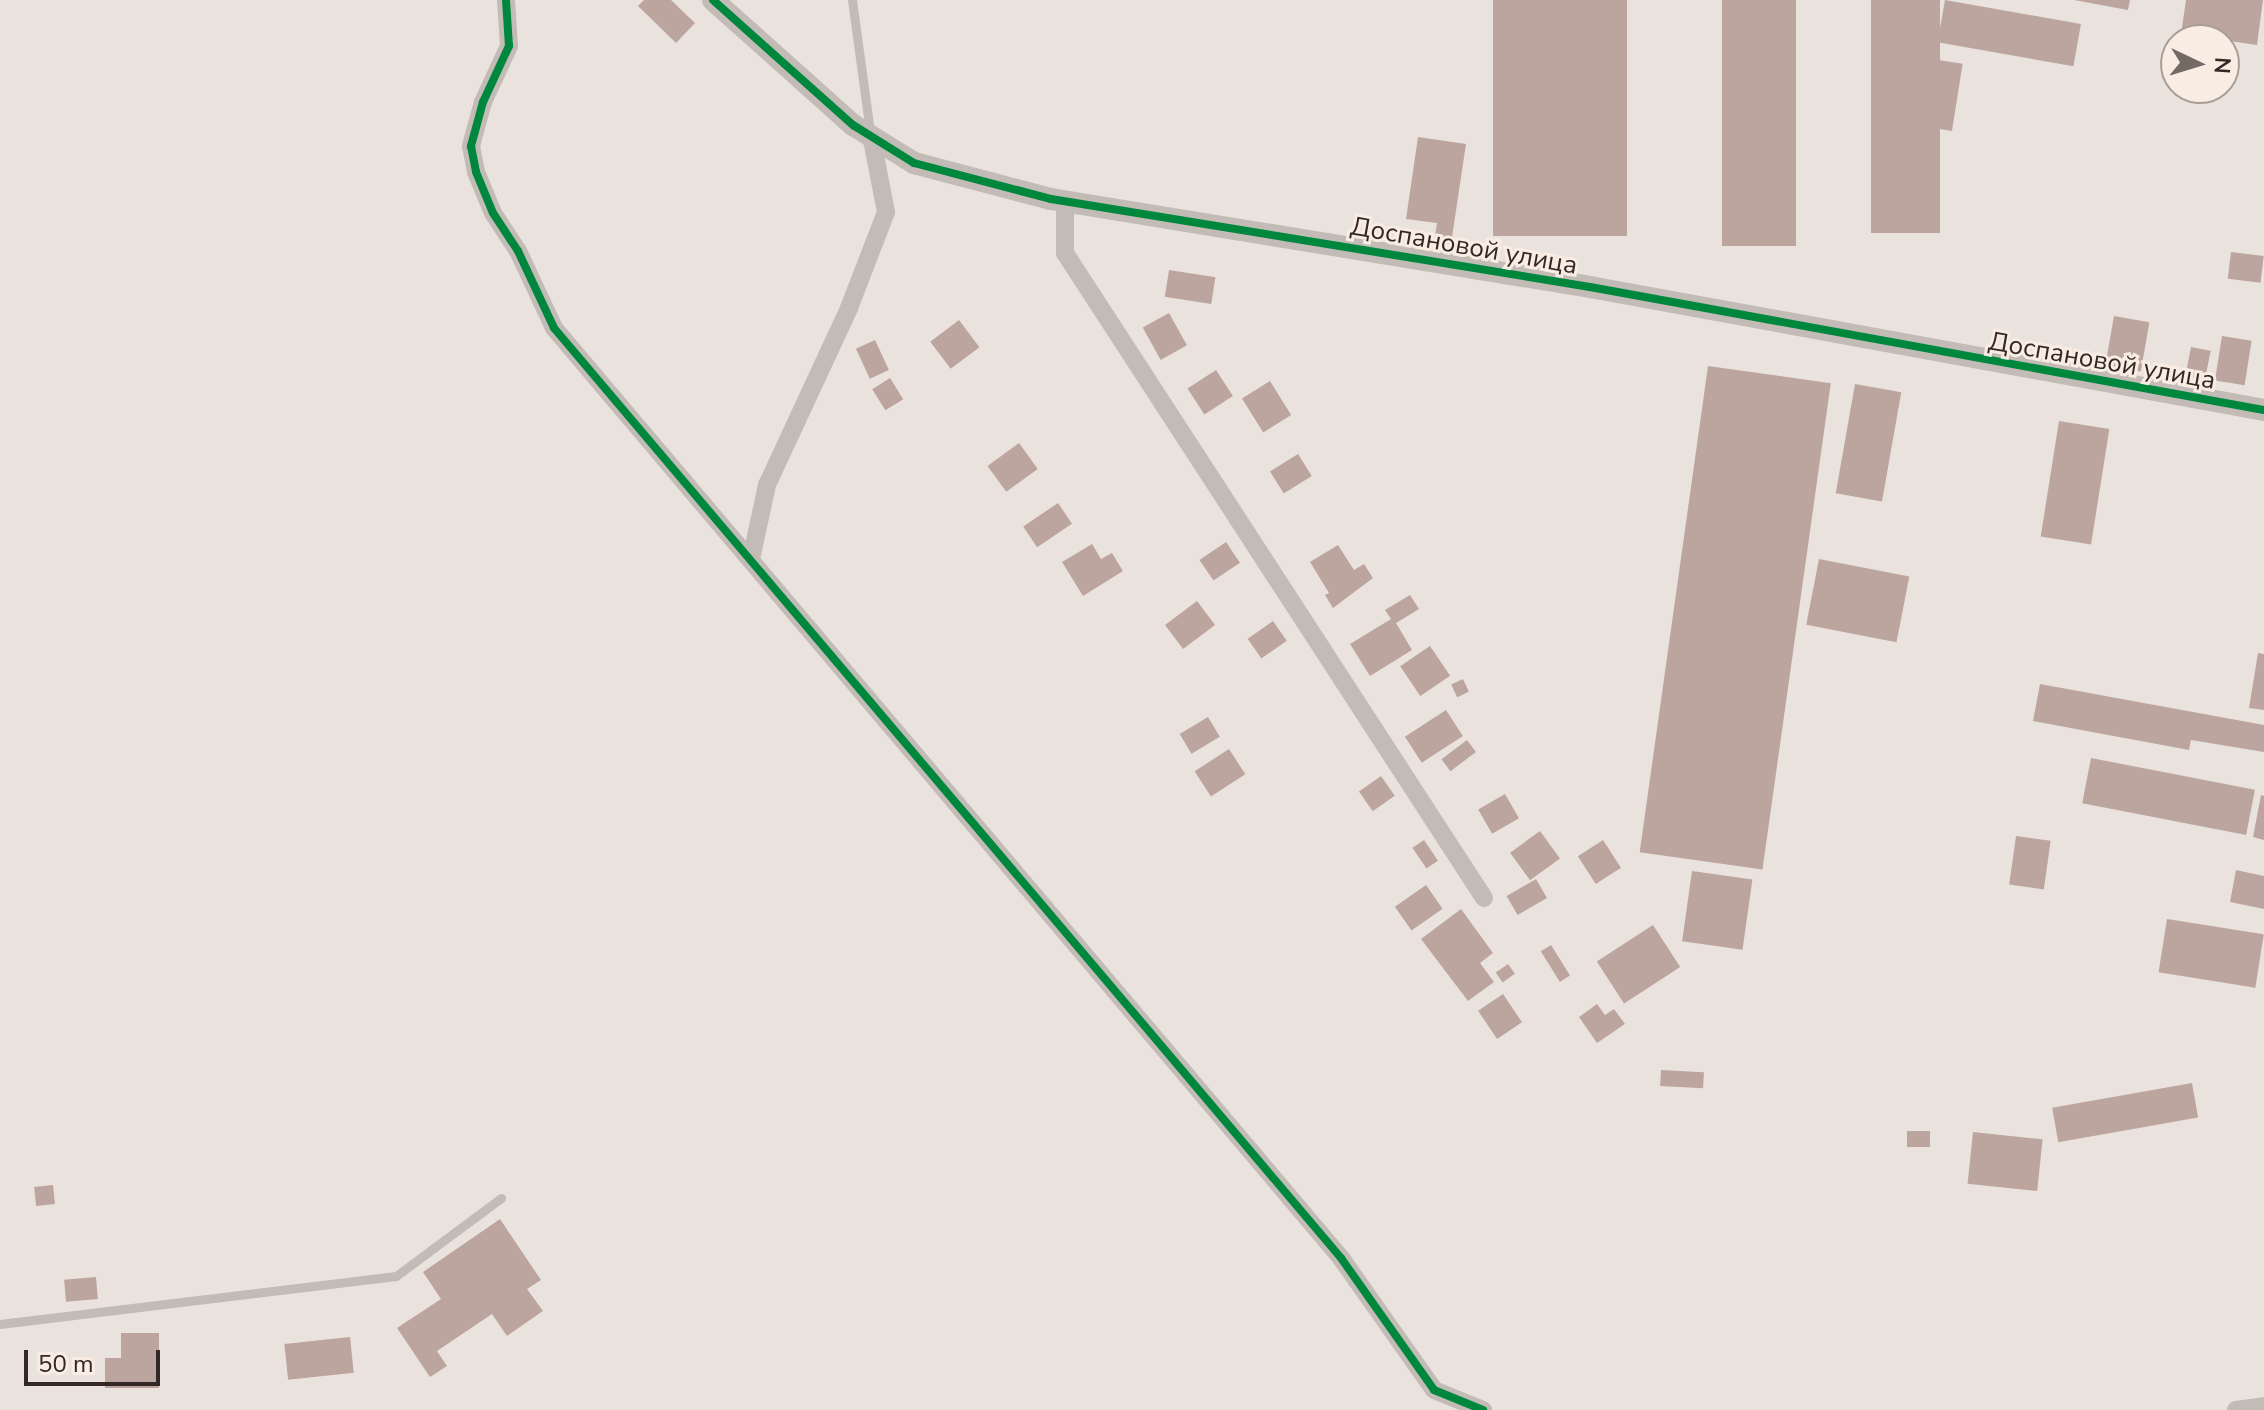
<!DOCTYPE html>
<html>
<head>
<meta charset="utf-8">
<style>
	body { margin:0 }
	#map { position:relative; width:2264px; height:1410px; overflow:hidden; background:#eae3dd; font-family:"Nunito Sans",sans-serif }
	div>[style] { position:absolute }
	.building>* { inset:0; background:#bda59f; transform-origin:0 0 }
	.service>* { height:9px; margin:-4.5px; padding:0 4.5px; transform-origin:4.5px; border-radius:4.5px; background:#c3bbb6 }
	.minor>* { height:18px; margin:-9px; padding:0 9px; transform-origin:9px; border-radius:9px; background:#c3bbb6 }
	.tertiary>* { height:22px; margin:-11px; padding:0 11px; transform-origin:11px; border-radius:11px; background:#c3bbb6 }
	.cycleway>* { height:8px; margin:-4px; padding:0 4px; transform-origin:4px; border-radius:4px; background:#00873e }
	span { translate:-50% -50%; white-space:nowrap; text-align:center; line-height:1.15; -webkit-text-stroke:6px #f8ece3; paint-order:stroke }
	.street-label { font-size:26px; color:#332825 }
	.north { position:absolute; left:2160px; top:24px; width:80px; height:80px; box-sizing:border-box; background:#f8ece3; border:2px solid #a99e97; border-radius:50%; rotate:94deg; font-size:22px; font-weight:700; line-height:32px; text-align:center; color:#332825 }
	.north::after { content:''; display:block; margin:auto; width:28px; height:36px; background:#736965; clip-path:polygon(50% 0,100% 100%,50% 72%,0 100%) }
	.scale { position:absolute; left:24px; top:1350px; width:136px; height:36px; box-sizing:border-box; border:4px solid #332825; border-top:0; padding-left:10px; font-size:24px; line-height:28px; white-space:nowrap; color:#332825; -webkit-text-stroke:6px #f8ece3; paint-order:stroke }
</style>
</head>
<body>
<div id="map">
	<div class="building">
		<i style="clip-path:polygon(644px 0,671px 0,695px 23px,676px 43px,638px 6px)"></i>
		<i style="left:1493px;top:0;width:134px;height:236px"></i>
		<i style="left:1722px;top:0;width:74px;height:246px"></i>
		<i style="left:1871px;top:0;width:69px;height:233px"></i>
		<i style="left:1945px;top:0;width:138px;height:43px;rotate:10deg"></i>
		<i style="clip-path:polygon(2074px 0,2130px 0,2128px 10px)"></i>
		<i style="clip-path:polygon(2186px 0,2263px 0,2257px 45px,2181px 34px)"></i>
		<i style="left:1932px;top:59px;width:31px;height:68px;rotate:9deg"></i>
		<i style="clip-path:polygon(1418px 137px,1466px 144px,1451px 244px,1434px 242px,1437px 223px,1406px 219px)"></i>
		<i style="left:2231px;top:252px;width:33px;height:27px;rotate:7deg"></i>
		<i style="left:1169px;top:270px;width:47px;height:27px;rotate:9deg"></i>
		<i style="left:1169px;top:313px;width:37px;height:30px;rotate:61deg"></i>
		<i style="left:2114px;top:316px;width:36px;height:50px;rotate:10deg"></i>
		<i style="left:959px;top:320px;width:34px;height:36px;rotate:53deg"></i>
		<i style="left:2222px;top:336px;width:30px;height:45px;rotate:9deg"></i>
		<i style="left:875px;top:340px;width:33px;height:21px;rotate:65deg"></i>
		<i style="left:2191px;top:347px;width:20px;height:31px;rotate:11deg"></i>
		<i style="left:1708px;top:366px;width:124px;height:491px;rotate:8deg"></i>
		<i style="left:1216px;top:370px;width:31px;height:34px;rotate:57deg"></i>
		<i style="left:890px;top:378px;width:25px;height:21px;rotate:58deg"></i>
		<i style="left:1270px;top:381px;width:40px;height:33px;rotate:58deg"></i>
		<i style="left:1855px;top:384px;width:47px;height:111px;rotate:10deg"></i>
		<i style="left:2059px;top:421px;width:51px;height:117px;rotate:9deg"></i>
		<i style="left:1019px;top:443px;width:32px;height:39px;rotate:54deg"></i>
		<i style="left:1298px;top:454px;width:26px;height:33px;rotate:58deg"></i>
		<i style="left:1058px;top:503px;width:25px;height:42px;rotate:56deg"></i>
		<i style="left:1226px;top:542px;width:25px;height:32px;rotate:56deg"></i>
		<i style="clip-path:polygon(1092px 544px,1101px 559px,1112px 553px,1123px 571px,1083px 596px,1062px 562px)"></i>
		<i style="clip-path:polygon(1338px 545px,1354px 570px,1364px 564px,1373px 578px,1333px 608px,1325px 595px,1329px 593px,1310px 562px)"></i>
		<i style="left:1819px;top:559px;width:92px;height:67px;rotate:11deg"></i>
		<i style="clip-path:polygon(1410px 595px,1419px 609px,1396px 623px,1412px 650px,1370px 676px,1350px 644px,1391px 619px,1385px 610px)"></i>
		<i style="left:1197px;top:601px;width:30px;height:40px;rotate:53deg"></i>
		<i style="left:1273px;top:621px;width:24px;height:31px;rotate:55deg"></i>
		<i style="left:1430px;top:646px;width:36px;height:36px;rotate:56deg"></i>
		<i style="clip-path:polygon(2258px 653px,2264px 654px,2264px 710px,2249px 708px)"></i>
		<i style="left:1463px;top:679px;width:14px;height:13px;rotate:65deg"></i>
		<i style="clip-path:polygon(2040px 684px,2264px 725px,2264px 752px,2191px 740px,2189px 750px,2033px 721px)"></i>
		<i style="left:1446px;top:710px;width:31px;height:49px;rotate:57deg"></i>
		<i style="left:1208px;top:717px;width:23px;height:33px;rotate:59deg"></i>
		<i style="left:1467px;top:740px;width:15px;height:32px;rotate:53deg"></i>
		<i style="left:1229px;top:749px;width:30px;height:41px;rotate:57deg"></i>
		<i style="left:2091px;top:758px;width:167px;height:46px;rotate:11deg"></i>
		<i style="left:1381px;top:776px;width:24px;height:27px;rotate:55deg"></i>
		<i style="left:1505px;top:794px;width:28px;height:31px;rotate:60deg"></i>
		<i style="clip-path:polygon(2261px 795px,2264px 796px,2264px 840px,2253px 837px)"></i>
		<i style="left:1540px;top:831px;width:34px;height:37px;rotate:54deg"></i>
		<i style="left:2016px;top:836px;width:35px;height:49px;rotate:8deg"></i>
		<i style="left:1424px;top:840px;width:25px;height:14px;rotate:56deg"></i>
		<i style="left:1603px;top:840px;width:33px;height:30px;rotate:57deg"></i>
		<i style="clip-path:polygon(2236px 870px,2264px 876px,2264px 909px,2230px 902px)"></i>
		<i style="left:1692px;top:871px;width:61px;height:71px;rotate:8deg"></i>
		<i style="left:1536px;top:879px;width:22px;height:34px;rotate:60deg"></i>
		<i style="left:1426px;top:885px;width:29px;height:38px;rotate:55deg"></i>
		<i style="clip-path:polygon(1461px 909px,1493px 953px,1480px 963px,1494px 982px,1468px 1001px,1421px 939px)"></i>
		<i style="left:2167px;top:919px;width:98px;height:54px;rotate:9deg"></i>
		<i style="left:1653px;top:925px;width:50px;height:67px;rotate:57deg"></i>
		<i style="left:1551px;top:945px;width:36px;height:12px;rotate:58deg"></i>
		<i style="left:1508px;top:964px;width:12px;height:15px;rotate:55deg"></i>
		<i style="left:1503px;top:994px;width:34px;height:30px;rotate:56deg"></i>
		<i style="clip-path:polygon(1597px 1004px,1605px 1015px,1614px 1009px,1625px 1024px,1597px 1043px,1579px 1017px)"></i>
		<i style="left:1661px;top:1070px;width:43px;height:16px;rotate:3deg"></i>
		<i style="left:2192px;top:1083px;width:35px;height:142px;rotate:80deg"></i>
		<i style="left:1907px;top:1131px;width:23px;height:16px"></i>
		<i style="left:1973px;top:1132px;width:70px;height:52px;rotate:6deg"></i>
		<i style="left:53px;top:1185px;width:19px;height:19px;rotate:84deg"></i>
		<i style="clip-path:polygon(500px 1219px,541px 1280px,527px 1289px,543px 1311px,507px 1336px,492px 1314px,437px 1351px,447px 1366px,430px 1377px,397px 1328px,441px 1299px,423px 1272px)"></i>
		<i style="left:96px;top:1277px;width:22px;height:32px;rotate:85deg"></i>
		<i style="clip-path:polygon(121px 1333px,159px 1333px,159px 1388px,105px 1388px,105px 1358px,121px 1358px)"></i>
		<i style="left:350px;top:1337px;width:36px;height:66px;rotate:84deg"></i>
	</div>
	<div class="service">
		<i style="left:852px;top:0;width:132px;rotate:82.2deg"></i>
		<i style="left:0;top:1324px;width:399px;rotate:-6.9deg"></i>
		<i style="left:396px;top:1276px;width:131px;rotate:-36.6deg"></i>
	</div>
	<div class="minor">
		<i style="left:506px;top:0;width:46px;rotate:86.3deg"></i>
		<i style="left:509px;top:46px;width:62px;rotate:114.9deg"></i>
		<i style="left:483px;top:102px;width:46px;rotate:105.3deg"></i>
		<i style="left:471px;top:146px;width:26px;rotate:79deg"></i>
		<i style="left:476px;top:172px;width:44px;rotate:67.5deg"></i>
		<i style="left:493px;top:213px;width:45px;rotate:56.7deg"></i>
		<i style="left:518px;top:251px;width:85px;rotate:64.9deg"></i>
		<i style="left:554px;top:328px;width:1218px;rotate:49.76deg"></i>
		<i style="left:1341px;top:1258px;width:161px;rotate:54.8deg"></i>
		<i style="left:1434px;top:1390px;width:53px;rotate:22.2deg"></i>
		<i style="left:1065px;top:202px;width:51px;rotate:90deg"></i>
		<i style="left:1065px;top:253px;width:769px;rotate:56.99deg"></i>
		<i style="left:751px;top:559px;width:76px;rotate:-77.8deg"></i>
		<i style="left:767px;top:485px;width:195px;rotate:-65.1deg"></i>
		<i style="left:849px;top:308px;width:103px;rotate:-68.9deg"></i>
		<i style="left:886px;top:212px;width:78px;rotate:-101deg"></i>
		<i style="left:2236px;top:1410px;width:28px;rotate:-8deg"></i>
	</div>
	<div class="tertiary">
		<i style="left:713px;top:0;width:188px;rotate:41.8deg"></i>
		<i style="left:853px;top:125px;width:72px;rotate:31.9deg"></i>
		<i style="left:914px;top:163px;width:142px;rotate:14.7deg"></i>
		<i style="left:1051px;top:199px;width:546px;rotate:9.27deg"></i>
		<i style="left:1590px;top:287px;width:685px;rotate:10.34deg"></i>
	</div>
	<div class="cycleway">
		<i style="left:506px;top:0;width:46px;rotate:86.3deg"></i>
		<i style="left:509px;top:46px;width:62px;rotate:114.9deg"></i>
		<i style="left:483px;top:102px;width:46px;rotate:105.3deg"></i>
		<i style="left:471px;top:146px;width:26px;rotate:79deg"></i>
		<i style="left:476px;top:172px;width:44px;rotate:67.5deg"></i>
		<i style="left:493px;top:213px;width:45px;rotate:56.7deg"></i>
		<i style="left:518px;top:251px;width:85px;rotate:64.9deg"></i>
		<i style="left:554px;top:328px;width:1218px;rotate:49.76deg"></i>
		<i style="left:1341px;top:1258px;width:161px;rotate:54.8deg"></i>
		<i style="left:1434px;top:1390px;width:53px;rotate:22.2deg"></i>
		<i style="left:713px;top:0;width:188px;rotate:41.8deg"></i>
		<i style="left:853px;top:125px;width:72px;rotate:31.9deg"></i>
		<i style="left:914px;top:163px;width:142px;rotate:14.7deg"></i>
		<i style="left:1051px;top:199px;width:546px;rotate:9.27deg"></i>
		<i style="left:1590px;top:287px;width:685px;rotate:10.34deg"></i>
	</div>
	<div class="street-label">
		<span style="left:1464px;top:246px;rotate:10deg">Доспановой улица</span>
		<span style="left:2102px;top:361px;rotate:10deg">Доспановой улица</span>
	</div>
	<div class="north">N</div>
	<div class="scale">50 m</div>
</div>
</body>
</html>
